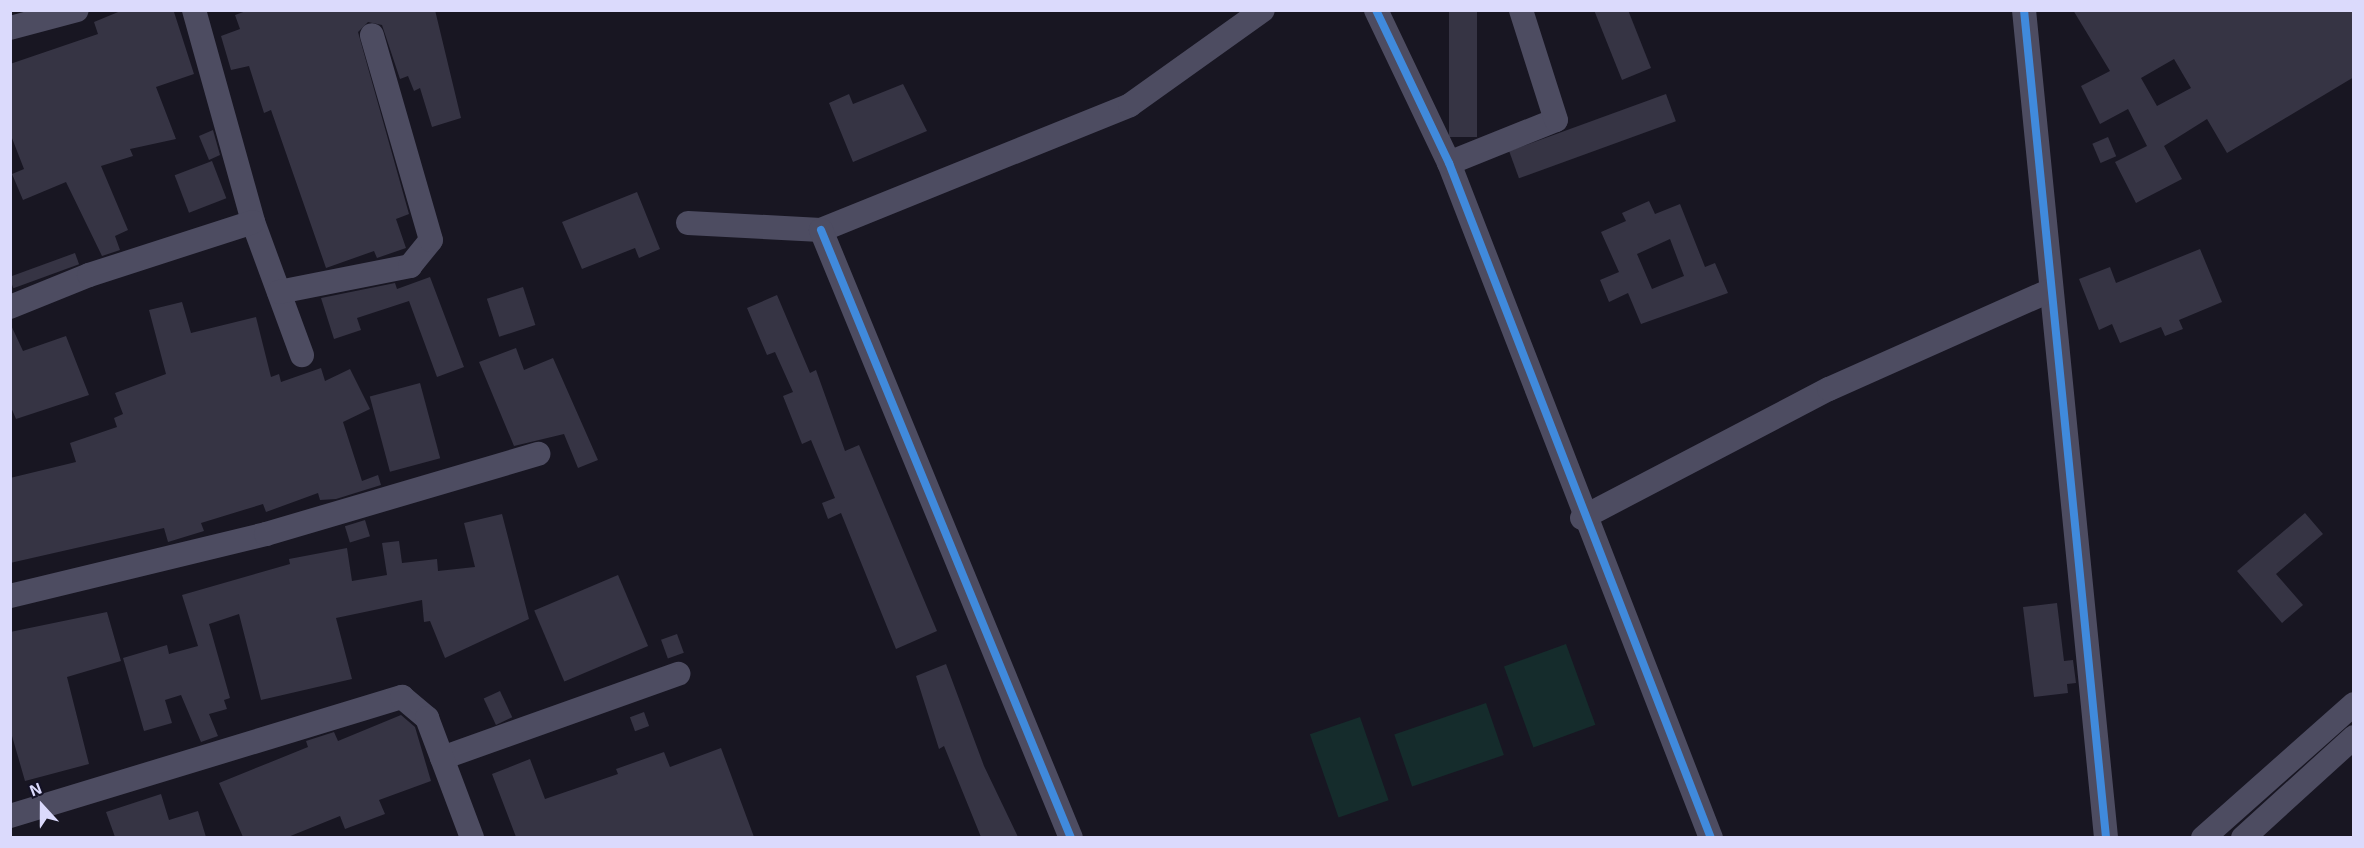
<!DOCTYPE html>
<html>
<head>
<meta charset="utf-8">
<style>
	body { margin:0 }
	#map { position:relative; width:2364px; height:848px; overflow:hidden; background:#181622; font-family:"Exo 2",sans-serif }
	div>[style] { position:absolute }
	.green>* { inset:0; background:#152c2c; transform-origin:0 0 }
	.building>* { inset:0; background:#363444; transform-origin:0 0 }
	.street>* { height:24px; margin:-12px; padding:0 12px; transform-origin:12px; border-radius:12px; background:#4d4c61 }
	.cycleway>* { height:8px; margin:-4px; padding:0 4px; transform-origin:4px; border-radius:4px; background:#408adc }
	span { translate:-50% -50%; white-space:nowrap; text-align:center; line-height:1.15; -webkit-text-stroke:5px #141226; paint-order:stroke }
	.frame { position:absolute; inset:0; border:12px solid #dbdafc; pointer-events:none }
	.north { position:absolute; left:12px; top:776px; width:60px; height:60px; -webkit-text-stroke:4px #141226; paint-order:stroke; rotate:339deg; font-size:16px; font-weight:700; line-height:24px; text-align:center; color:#dbdafc }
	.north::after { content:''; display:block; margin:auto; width:21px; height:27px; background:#dbdafc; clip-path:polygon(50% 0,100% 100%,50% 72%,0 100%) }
</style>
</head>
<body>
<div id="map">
	<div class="green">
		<i style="left:1566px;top:644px;width:86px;height:66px;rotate:70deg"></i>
		<i style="left:1486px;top:703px;width:55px;height:97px;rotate:71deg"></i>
		<i style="left:1360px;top:717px;width:88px;height:53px;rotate:71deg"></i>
	</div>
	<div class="building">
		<i style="clip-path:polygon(123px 10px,174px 12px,194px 74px,156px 87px,176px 139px,130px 149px,133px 156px,101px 166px,128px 230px,115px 236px,120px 250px,102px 256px,66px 182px,23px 200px,12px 174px,24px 169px,10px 133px,10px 64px,98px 34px,94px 22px)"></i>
		<i style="clip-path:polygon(249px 10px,435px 10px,461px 118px,432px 127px,420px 88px,414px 91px,408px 76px,400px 79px,382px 25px,368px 22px,358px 32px,409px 214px,396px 219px,406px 248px,377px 258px,374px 251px,326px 268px,271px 110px,264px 113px,249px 66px,231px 70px,221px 36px,240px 29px,235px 15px)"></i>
		<i style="left:1449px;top:10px;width:28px;height:127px"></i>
		<i style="clip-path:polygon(1594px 10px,1628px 10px,1651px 68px,1622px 80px)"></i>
		<i style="clip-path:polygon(evenodd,2073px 10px,2354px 10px,2354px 77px,2227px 153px,2207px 119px,2164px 146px,2182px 179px,2136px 203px,2115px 162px,2147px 146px,2128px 109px,2100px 124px,2081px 86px,2110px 71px,2073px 10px,2174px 59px,2191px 88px,2157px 106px,2141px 78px,2174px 59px)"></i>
		<i style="clip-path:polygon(903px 84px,927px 131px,853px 162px,829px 103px,849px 94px,853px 104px)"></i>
		<i style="left:1666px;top:94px;width:29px;height:167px;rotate:70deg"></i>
		<i style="clip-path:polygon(213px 130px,220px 155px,209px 160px,199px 136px)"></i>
		<i style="left:2108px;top:137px;width:21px;height:17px;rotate:67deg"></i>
		<i style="left:212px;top:161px;width:40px;height:40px;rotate:69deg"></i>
		<i style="clip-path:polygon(637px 192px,660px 249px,639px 258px,635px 248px,582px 269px,562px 222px)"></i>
		<i style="clip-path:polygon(evenodd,1649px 201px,1655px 214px,1680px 204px,1705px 267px,1715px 263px,1728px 293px,1641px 324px,1628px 293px,1609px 302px,1600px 280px,1619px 272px,1601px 232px,1626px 221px,1622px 213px,1649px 201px,1670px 239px,1684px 276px,1652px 289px,1637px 254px,1670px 239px)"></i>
		<i style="clip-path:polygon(2200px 249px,2222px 302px,2179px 320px,2183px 329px,2165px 336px,2161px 327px,2120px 343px,2112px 324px,2099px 330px,2079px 279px,2110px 267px,2116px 283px)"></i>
		<i style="left:75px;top:253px;width:12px;height:70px;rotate:70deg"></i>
		<i style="clip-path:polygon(430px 277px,464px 367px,437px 377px,409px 301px,357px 318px,361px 330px,334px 339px,321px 298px,395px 283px,397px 289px)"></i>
		<i style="left:523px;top:287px;width:40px;height:38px;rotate:72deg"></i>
		<i style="clip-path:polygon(777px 295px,810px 373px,816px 370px,845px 451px,859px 445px,937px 631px,896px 649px,841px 513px,828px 519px,822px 503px,835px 498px,811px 440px,802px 444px,783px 396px,793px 392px,775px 352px,767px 355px,747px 308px)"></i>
		<i style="clip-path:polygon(182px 302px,191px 333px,256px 317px,271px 377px,279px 374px,281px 382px,321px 368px,325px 381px,350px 369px,370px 409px,343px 422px,362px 481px,378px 475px,381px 485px,336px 499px,320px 500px,318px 493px,266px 512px,263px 504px,201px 523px,204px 531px,168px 542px,164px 528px,10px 563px,10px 478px,76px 462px,70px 443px,117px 427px,114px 418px,123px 414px,115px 393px,166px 374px,149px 310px)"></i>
		<i style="clip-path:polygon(10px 323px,23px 351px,66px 336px,89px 395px,16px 419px,10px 405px)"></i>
		<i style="clip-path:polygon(516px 348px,524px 370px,553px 358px,598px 460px,578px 468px,564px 434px,514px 446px,479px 362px)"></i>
		<i style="left:420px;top:383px;width:78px;height:52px;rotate:75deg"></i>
		<i style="clip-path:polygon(2305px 513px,2323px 534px,2276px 574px,2303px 605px,2282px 623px,2237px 571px)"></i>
		<i style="clip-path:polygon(502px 514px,529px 619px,445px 658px,430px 621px,424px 622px,422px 600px,336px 618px,352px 679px,261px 700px,239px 614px,209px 624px,230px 698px,224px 700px,227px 709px,209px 714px,218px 736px,201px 742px,181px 695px,165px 700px,172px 723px,144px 731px,123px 658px,167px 645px,169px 654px,198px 646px,182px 595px,290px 564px,289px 559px,347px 548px,352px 581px,387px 575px,382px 543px,399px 541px,402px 563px,437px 559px,438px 571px,475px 567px,464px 523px)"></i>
		<i style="left:365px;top:520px;width:17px;height:21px;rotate:73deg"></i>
		<i style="left:618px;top:575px;width:77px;height:91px;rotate:67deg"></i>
		<i style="clip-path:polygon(2057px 603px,2064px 661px,2073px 660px,2076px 683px,2067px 684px,2068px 693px,2034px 697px,2023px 607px)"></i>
		<i style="clip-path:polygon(107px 612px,121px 661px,67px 677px,89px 764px,25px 781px,10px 729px,10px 632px)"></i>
		<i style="left:677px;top:634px;width:20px;height:17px;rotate:70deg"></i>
		<i style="clip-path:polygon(946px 664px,984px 766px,1018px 837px,981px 837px,944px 746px,939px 749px,916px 676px)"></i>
		<i style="left:500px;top:691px;width:29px;height:18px;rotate:65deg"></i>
		<i style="left:644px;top:712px;width:15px;height:15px;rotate:70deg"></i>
		<i style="clip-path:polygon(401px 715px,415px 727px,431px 781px,379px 800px,385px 814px,345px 829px,340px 816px,288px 837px,243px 837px,219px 783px,308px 747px,306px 741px,334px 732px,338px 741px)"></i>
		<i style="clip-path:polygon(721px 748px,754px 837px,516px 837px,492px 774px,530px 759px,545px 799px,618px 774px,616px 769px,664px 752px,670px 767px)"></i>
		<i style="clip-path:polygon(161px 794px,169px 820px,198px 811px,206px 837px,115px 837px,106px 812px)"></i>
	</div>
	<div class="street">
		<i style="left:194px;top:10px;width:220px;rotate:74.4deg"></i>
		<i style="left:253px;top:222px;width:142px;rotate:69.8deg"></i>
		<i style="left:1376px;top:10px;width:170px;rotate:64.5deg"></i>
		<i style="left:1449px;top:163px;width:724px;rotate:68.79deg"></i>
		<i style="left:2024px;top:10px;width:832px;rotate:84.34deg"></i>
		<i style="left:10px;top:28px;width:69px;rotate:-15deg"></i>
		<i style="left:1449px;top:163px;width:115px;rotate:-21.9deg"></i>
		<i style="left:1556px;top:120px;width:115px;rotate:-107.7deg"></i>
		<i style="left:688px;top:223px;width:133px;rotate:3deg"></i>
		<i style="left:821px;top:230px;width:333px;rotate:-22deg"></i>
		<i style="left:1130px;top:105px;width:163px;rotate:-35.5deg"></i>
		<i style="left:821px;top:230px;width:657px;rotate:67.65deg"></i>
		<i style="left:279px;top:292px;width:134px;rotate:-11.2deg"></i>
		<i style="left:410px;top:266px;width:33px;rotate:-51deg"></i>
		<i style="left:431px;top:240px;width:213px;rotate:-106.1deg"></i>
		<i style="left:10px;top:307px;width:85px;rotate:-22.1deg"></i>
		<i style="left:89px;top:275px;width:172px;rotate:-17.9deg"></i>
		<i style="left:1582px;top:518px;width:279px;rotate:-27.6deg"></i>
		<i style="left:1829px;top:389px;width:243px;rotate:-24deg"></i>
		<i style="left:10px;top:596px;width:263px;rotate:-13.6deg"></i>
		<i style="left:266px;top:534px;width:284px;rotate:-16.4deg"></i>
		<i style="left:442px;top:758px;width:251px;rotate:-19.6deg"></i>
		<i style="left:10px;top:816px;width:410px;rotate:-16.9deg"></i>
		<i style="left:402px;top:697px;width:33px;rotate:40deg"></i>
		<i style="left:427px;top:718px;width:128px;rotate:69.4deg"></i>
		<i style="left:2203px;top:838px;width:202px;rotate:-41.6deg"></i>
		<i style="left:2243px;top:838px;width:150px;rotate:-42.3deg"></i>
	</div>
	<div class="cycleway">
		<i style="left:1376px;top:10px;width:170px;rotate:64.5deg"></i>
		<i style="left:1449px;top:163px;width:724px;rotate:68.79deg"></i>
		<i style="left:2024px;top:10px;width:832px;rotate:84.34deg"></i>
		<i style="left:821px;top:230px;width:657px;rotate:67.65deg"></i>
	</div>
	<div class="frame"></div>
	<div class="north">N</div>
</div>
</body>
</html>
